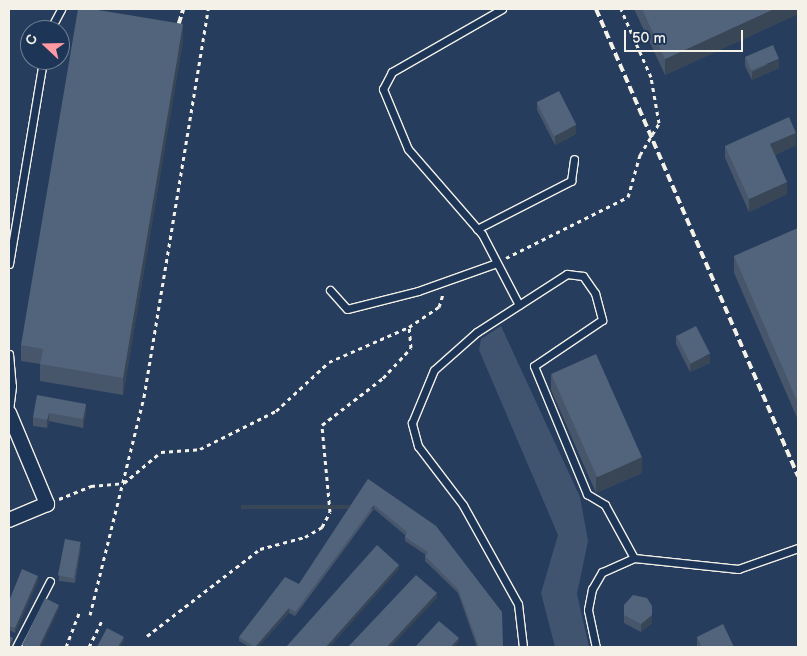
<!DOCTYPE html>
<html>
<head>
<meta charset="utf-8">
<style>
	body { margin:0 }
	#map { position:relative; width:807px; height:656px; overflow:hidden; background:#263d5d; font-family:"Balsamiq Sans",sans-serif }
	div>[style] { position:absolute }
	.green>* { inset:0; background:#40546f }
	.path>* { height:3px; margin-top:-1.5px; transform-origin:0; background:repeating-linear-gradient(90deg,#f4f1e8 0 4px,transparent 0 8px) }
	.roads { filter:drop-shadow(1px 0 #f4f1e8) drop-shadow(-1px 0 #f4f1e8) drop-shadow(0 1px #f4f1e8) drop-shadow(0 -1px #f4f1e8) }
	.service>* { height:7px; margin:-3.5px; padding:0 3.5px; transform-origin:3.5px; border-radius:3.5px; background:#1d3557 }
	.minor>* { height:14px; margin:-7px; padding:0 7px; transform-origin:7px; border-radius:7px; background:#1d3557 }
	.rail>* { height:4px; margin-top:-2px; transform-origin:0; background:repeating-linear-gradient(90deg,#f4f1e8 0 8px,transparent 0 12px) }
	.wall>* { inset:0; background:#47566a }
	.shaded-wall>* { inset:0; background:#394656; transform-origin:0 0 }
	.building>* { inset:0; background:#52647b; transform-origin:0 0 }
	span { translate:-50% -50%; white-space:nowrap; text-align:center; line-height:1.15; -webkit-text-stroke:4px #1d3557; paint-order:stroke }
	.frame { position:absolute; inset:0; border:10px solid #f4f1e8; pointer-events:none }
	.north { position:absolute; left:20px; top:20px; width:50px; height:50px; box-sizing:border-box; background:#1d3557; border:1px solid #738091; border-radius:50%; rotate:291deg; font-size:14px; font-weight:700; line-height:20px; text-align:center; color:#f4f1e8 }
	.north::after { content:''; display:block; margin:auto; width:18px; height:22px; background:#ff9aa2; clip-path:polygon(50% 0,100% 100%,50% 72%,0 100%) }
	.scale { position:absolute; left:624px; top:30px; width:119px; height:22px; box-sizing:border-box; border:2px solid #f4f1e8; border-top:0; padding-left:6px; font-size:15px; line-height:18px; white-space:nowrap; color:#f4f1e8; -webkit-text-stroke:4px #1d3557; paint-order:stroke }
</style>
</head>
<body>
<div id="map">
	<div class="green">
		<i style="clip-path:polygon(501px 326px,580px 497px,588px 541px,577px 594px,589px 647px,555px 647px,541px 593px,558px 535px,479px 350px,481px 339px)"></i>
	</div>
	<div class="path">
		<i style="left:506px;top:258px;width:136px;rotate:-26.6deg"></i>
		<i style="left:628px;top:197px;width:44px;rotate:-74.1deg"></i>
		<i style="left:640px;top:155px;width:37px;rotate:-59deg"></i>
		<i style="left:659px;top:123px;width:47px;rotate:-99.9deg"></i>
		<i style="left:651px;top:77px;width:74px;rotate:-113.8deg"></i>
		<i style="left:59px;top:499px;width:35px;rotate:-22deg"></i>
		<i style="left:91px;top:486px;width:33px;rotate:-5deg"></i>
		<i style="left:124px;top:483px;width:48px;rotate:-40deg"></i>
		<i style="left:161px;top:452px;width:39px;rotate:-4deg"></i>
		<i style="left:200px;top:449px;width:85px;rotate:-26.6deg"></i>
		<i style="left:276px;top:411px;width:72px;rotate:-42.8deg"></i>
		<i style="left:329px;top:362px;width:87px;rotate:-23.6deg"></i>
		<i style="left:90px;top:615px;width:225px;rotate:-76.1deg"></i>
		<i style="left:144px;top:397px;width:393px;rotate:-80.6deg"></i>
		<i style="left:147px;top:636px;width:143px;rotate:-37.6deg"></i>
		<i style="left:260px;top:549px;width:47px;rotate:-14.9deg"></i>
		<i style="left:305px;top:537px;width:20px;rotate:-30deg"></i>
		<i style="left:322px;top:527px;width:17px;rotate:-62deg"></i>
		<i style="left:330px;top:512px;width:87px;rotate:-95.3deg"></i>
		<i style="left:322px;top:425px;width:77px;rotate:-37.6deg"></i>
		<i style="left:383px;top:378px;width:41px;rotate:-47deg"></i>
		<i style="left:411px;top:348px;width:21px;rotate:-95deg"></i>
		<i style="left:409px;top:327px;width:36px;rotate:-34deg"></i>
		<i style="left:439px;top:307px;width:14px;rotate:-73deg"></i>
		<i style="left:66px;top:647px;width:39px;rotate:-69deg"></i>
		<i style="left:89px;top:647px;width:30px;rotate:-64deg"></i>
	</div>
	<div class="roads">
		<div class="service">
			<i style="left:502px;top:9px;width:127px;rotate:150.2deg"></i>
			<i style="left:392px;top:72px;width:19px;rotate:118deg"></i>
			<i style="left:383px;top:89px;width:65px;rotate:67.4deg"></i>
			<i style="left:408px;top:149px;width:113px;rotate:49deg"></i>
			<i style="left:482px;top:234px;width:80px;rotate:62.5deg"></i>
			<i style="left:50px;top:30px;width:24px;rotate:-62deg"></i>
			<i style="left:477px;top:229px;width:106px;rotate:-27.1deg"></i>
			<i style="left:571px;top:181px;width:22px;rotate:-82deg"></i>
			<i style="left:9px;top:264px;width:207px;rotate:-80.5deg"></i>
			<i style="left:330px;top:290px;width:25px;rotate:48deg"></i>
			<i style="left:347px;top:309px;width:73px;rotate:-14.2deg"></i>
			<i style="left:418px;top:291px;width:81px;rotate:-19.6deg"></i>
			<i style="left:9px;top:354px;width:32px;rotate:85deg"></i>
			<i style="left:12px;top:386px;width:24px;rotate:97deg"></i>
			<i style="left:634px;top:558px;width:105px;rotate:6deg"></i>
			<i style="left:738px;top:569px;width:64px;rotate:-19.3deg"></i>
			<i style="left:16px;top:647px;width:74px;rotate:-62.7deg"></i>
			<i style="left:523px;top:647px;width:43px;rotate:-96.6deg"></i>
			<i style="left:518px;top:604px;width:113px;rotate:-119.1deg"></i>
			<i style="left:463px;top:505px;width:74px;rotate:-127.3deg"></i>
			<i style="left:418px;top:446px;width:24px;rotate:-105deg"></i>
			<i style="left:412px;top:423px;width:57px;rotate:-67.5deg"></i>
			<i style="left:434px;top:370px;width:57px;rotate:-41.5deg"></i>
			<i style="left:477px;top:332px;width:107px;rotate:-32.8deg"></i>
			<i style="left:567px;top:274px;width:16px;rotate:7deg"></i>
			<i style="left:583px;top:276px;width:21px;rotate:55deg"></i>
			<i style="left:595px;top:293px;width:28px;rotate:75deg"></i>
			<i style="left:602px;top:320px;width:82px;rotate:145.9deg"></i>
			<i style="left:534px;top:366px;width:139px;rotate:67.5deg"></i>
			<i style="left:587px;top:494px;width:21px;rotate:31deg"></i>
			<i style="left:605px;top:505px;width:60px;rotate:61.3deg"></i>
			<i style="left:634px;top:558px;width:35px;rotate:156deg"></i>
			<i style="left:602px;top:572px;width:20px;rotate:120deg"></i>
			<i style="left:592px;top:589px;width:21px;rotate:101deg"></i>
			<i style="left:588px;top:610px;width:38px;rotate:78deg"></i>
		</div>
		<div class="minor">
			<i style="left:9px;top:413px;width:99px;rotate:67.3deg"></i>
			<i style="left:47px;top:504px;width:41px;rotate:157.2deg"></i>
		</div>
	</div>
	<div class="rail">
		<i style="left:596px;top:9px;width:509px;rotate:66.61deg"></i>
		<i style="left:175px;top:36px;width:28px;rotate:-73deg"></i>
	</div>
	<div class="wall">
		<i style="clip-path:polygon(634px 9px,798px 9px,798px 14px,665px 75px)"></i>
		<i style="clip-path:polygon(183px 40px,123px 395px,40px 381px,40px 364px,21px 361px,21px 345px)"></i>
		<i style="clip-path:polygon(745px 57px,779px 68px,752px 80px,745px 66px)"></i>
		<i style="clip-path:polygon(537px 102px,576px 134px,555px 145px,537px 110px)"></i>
		<i style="clip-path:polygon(796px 145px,775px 155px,787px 194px,749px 212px,725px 158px,725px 146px)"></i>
		<i style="clip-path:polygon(798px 228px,798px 420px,734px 273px,734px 256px)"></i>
		<i style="clip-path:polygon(676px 335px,710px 363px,690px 372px,676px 344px)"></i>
		<i style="clip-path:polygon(551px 374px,642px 473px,596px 493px,551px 390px)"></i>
		<i style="clip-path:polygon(86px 404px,86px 412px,83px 428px,49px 421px,47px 428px,33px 426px,33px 417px)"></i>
		<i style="clip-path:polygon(368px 479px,436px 526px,503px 647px,477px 647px,458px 593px,425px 561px,425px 556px,426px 555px,405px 541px,405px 535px,374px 509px,295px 616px,289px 613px,258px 647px,249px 647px,239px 641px,239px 637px,299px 584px)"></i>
		<i style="clip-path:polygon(81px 546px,75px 583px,59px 581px,59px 576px)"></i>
		<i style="clip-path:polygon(38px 581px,15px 633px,9px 630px,9px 601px)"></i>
		<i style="clip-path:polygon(624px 605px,652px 623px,641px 632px,624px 623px)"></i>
		<i style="clip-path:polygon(697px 637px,734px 647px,697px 647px)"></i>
	</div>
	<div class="shaded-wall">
		<i style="clip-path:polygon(774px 9px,798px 9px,798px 14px,665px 75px,665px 59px)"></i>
		<i style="clip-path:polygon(183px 24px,183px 40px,123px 395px,123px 378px)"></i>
		<i style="clip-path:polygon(779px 59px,779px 68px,752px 80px,752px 72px)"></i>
		<i style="clip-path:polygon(576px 125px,576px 134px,555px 145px,555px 136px)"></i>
		<i style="clip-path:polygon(796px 133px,796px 145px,770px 157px,770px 144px)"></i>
		<i style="clip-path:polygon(787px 182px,787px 194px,749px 212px,749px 199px)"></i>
		<i style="clip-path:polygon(710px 354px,710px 363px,690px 372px,690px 364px)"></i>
		<i style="clip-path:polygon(86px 404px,86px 412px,83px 428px,83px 419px)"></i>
		<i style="clip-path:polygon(49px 413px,49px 421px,47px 428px,47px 420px)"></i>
		<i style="clip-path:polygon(642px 457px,642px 473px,596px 493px,596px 477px)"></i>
		<i style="left:374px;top:505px;width:4px;height:133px;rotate:90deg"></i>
		<i style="clip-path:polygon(81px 542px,81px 546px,75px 583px,75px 579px)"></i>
		<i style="clip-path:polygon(399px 565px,399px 569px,330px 647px,326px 647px)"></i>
		<i style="clip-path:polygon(38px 576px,38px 581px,15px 633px,15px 628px)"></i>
		<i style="clip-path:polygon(437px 593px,437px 598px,391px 647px,387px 647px)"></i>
		<i style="clip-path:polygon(59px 605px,59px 609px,41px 647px,39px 647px)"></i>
		<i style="clip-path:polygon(652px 606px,652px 623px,641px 632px,641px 624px)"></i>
		<i style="clip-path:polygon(289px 608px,289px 613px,258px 647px,255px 647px)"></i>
		<i style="clip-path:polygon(124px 637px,124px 641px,120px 647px,118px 647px)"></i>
		<i style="clip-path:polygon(13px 638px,13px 642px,11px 647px,9px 647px)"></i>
		<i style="clip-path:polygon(459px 638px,459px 642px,455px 647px,451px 647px)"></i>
	</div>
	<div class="building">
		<i style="clip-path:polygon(78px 9px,92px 9px,183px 24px,123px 378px,40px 364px,43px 349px,21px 345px)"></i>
		<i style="clip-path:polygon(642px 9px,774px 9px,665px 59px)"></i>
		<i style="left:773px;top:45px;width:15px;height:30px;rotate:67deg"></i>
		<i style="left:559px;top:91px;width:38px;height:25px;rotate:63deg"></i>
		<i style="clip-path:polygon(789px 117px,796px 133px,770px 144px,787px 182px,749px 199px,725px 146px)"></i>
		<i style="clip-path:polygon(798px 228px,798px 403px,734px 256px)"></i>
		<i style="left:696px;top:326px;width:31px;height:22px;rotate:63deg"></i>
		<i style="left:596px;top:354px;width:113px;height:49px;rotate:66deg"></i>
		<i style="clip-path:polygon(37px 395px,86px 404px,83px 419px,49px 413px,47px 420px,33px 417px)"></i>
		<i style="clip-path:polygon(368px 479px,436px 526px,502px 612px,503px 647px,479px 647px,458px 589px,425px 556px,428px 552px,405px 537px,407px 532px,374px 505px,295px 612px,289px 608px,255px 647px,239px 637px,285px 577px,299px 584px)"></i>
		<i style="left:65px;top:539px;width:16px;height:37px;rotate:11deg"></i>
		<i style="clip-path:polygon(377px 545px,399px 565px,326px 647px,286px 647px)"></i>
		<i style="clip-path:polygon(22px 569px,38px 576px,15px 628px,9px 626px,9px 601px)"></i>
		<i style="clip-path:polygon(416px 575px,437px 593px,387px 647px,348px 647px)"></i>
		<i style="clip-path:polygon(633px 595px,647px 598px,652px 606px,652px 615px,641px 624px,624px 615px,624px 605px)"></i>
		<i style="clip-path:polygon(45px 598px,59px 605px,39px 647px,28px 647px,22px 645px)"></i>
		<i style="clip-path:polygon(439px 621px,459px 638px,451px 647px,415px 647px)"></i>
		<i style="clip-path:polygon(723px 624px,734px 647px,702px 647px,697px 637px)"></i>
		<i style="clip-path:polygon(107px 628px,124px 637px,118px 647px,97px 647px)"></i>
		<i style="clip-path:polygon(9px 636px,13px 638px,9px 647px)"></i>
	</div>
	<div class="frame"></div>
	<div class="north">С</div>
	<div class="scale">50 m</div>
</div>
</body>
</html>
